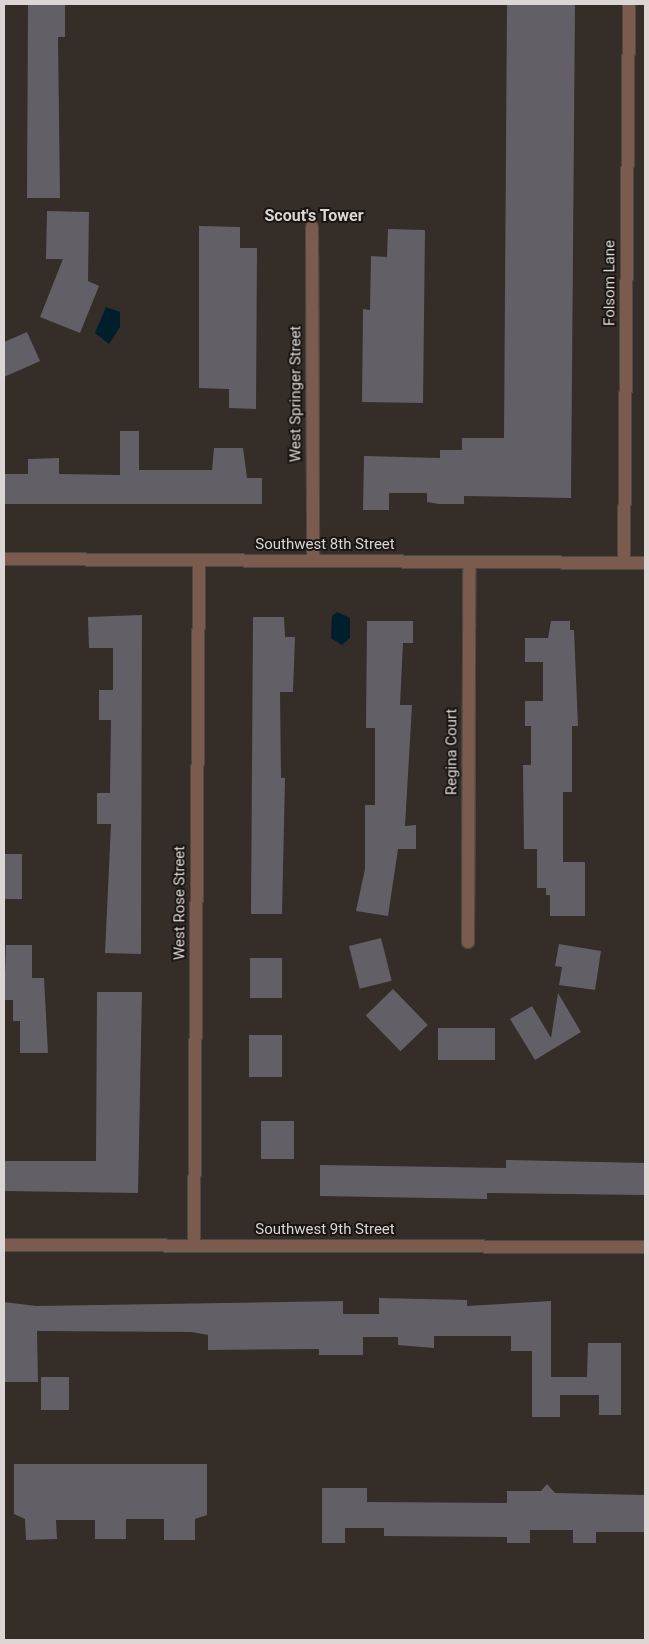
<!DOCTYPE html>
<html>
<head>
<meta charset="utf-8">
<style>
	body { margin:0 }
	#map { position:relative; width:649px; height:1644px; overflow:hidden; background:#342d28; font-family:Roboto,sans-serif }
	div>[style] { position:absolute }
	.water>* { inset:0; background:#001f2c }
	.building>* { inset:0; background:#635f67; transform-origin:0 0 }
	.roads { filter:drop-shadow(1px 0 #4f4843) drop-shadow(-1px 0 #4f4843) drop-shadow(0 1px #4f4843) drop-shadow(0 -1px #4f4843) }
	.minor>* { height:12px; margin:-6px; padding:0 6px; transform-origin:6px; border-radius:6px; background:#7c5b4f }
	span { translate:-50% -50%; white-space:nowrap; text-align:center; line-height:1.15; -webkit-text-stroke:4px #191613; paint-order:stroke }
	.street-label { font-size:15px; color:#dbd6d3 }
	.neighbourhood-label { font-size:16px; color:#dbd6d3; font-weight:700 }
	.frame { position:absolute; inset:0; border:5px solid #dbd6d3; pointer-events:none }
</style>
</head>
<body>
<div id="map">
	<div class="water">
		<i style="clip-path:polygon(106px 307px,120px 312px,120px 327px,109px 344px,95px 333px)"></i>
		<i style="clip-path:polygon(337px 612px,350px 618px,350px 638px,342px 645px,331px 638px,332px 616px)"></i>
	</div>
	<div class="building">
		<i style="clip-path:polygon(28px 4px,65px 4px,65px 37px,58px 37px,60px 198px,27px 198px)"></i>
		<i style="clip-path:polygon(507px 4px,575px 4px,571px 498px,464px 496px,464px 504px,439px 504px,427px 502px,427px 493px,389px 493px,389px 510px,363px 510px,364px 456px,440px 458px,440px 450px,462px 450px,462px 438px,504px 438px)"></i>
		<i style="clip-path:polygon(47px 211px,89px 212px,88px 281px,99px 286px,80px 333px,40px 317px,63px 259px,46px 259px)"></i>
		<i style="clip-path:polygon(199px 226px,240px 227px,240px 248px,257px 248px,256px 409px,229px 408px,229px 389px,199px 388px)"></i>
		<i style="clip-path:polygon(388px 229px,425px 230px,423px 403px,362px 402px,363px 309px,370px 310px,371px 256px,387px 257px)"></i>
		<i style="clip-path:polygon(27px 332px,40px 361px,4px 377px,4px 342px)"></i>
		<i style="clip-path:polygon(120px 431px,139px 431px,139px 470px,212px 470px,214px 448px,243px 448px,247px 478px,262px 478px,262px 504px,4px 504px,4px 474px,28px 474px,28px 459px,59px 458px,59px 474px,120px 475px)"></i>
		<i style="clip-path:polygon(142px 615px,141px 954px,105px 953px,111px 824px,97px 824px,97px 793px,110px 793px,111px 720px,99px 720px,99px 690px,113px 690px,113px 648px,89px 648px,88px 617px)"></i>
		<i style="clip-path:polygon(253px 617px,284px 617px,285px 637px,295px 637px,293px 692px,280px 692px,281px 778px,285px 778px,282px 914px,251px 914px)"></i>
		<i style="clip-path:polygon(367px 621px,413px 621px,413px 643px,403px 643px,400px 705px,412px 705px,405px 826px,416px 825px,416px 849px,398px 849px,388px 916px,356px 911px,365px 869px,365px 805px,375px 805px,375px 728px,366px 728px)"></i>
		<i style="clip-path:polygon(551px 621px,570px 621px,570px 630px,574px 630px,578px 726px,572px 726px,572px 792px,563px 792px,563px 862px,585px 862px,585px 916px,550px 916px,550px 895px,546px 895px,546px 888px,537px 888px,537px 849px,524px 849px,523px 765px,531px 765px,531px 726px,525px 726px,525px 701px,543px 701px,543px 662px,525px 662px,525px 638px,548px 638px)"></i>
		<i style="left:4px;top:854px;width:18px;height:45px"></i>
		<i style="left:381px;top:938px;width:44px;height:33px;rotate:76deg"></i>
		<i style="clip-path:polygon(559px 944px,601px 951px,595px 990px,559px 985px,562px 967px,555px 966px)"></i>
		<i style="clip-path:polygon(6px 945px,32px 945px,32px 978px,44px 978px,48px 1053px,20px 1053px,20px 1021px,13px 1021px,13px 1000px,4px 1000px)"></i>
		<i style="left:250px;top:958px;width:32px;height:40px"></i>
		<i style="left:393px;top:989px;width:50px;height:38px;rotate:46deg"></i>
		<i style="clip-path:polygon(97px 992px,142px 992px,138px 1193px,4px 1191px,4px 1161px,96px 1161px)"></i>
		<i style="clip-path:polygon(558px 993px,581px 1032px,535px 1060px,510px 1019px,532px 1006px,551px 1038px)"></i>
		<i style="left:438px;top:1028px;width:57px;height:32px"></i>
		<i style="left:249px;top:1035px;width:33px;height:42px"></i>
		<i style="left:261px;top:1121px;width:33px;height:38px"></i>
		<i style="clip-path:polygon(506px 1160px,645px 1163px,645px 1195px,487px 1193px,487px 1199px,320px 1196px,320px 1165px,506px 1168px)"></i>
		<i style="clip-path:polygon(379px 1298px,467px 1300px,467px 1306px,551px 1301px,551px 1377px,587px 1377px,588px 1343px,621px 1343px,621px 1415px,599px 1415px,599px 1395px,560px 1395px,560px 1417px,532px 1417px,532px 1351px,511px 1351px,511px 1336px,434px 1336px,434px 1348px,398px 1345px,398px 1337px,363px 1337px,363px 1355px,319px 1355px,319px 1349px,208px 1350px,208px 1335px,192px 1332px,37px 1331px,38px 1382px,4px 1382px,4px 1302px,36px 1306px,343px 1301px,343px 1314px,379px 1314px)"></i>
		<i style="left:41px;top:1377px;width:28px;height:33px"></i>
		<i style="clip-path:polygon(14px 1464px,207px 1464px,207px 1515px,195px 1519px,195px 1540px,164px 1540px,164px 1519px,126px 1519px,126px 1539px,95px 1539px,95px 1520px,56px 1520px,57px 1539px,26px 1540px,25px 1519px,14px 1514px)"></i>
		<i style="clip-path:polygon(547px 1484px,555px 1493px,645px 1495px,645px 1532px,596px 1532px,596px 1543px,573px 1543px,573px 1530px,530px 1530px,530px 1543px,507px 1543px,507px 1537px,384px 1536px,384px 1528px,345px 1528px,345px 1543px,322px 1543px,322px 1488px,367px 1488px,367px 1502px,507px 1503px,507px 1491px,541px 1491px)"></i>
	</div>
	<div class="roads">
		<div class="minor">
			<i style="left:312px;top:227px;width:334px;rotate:89.8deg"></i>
			<i style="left:4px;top:559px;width:641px;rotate:0.36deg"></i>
			<i style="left:624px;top:563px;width:559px;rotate:-89.49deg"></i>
			<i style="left:468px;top:942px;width:380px;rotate:-89.8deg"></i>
			<i style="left:4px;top:1245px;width:641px;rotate:0.18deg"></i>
			<i style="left:194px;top:1246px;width:686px;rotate:-89.58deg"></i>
		</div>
	</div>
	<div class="street-label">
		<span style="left:610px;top:283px;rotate:-90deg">Folsom Lane</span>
		<span style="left:296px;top:394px;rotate:-90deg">West Springer Street</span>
		<span style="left:325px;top:545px">Southwest 8th Street</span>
		<span style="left:452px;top:752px;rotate:-90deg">Regina Court</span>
		<span style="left:180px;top:903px;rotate:-90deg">West Rose Street</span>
		<span style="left:325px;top:1230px">Southwest 9th Street</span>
	</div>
	<div class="neighbourhood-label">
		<span style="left:314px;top:216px">Scout's Tower</span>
	</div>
	<div class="frame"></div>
</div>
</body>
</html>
